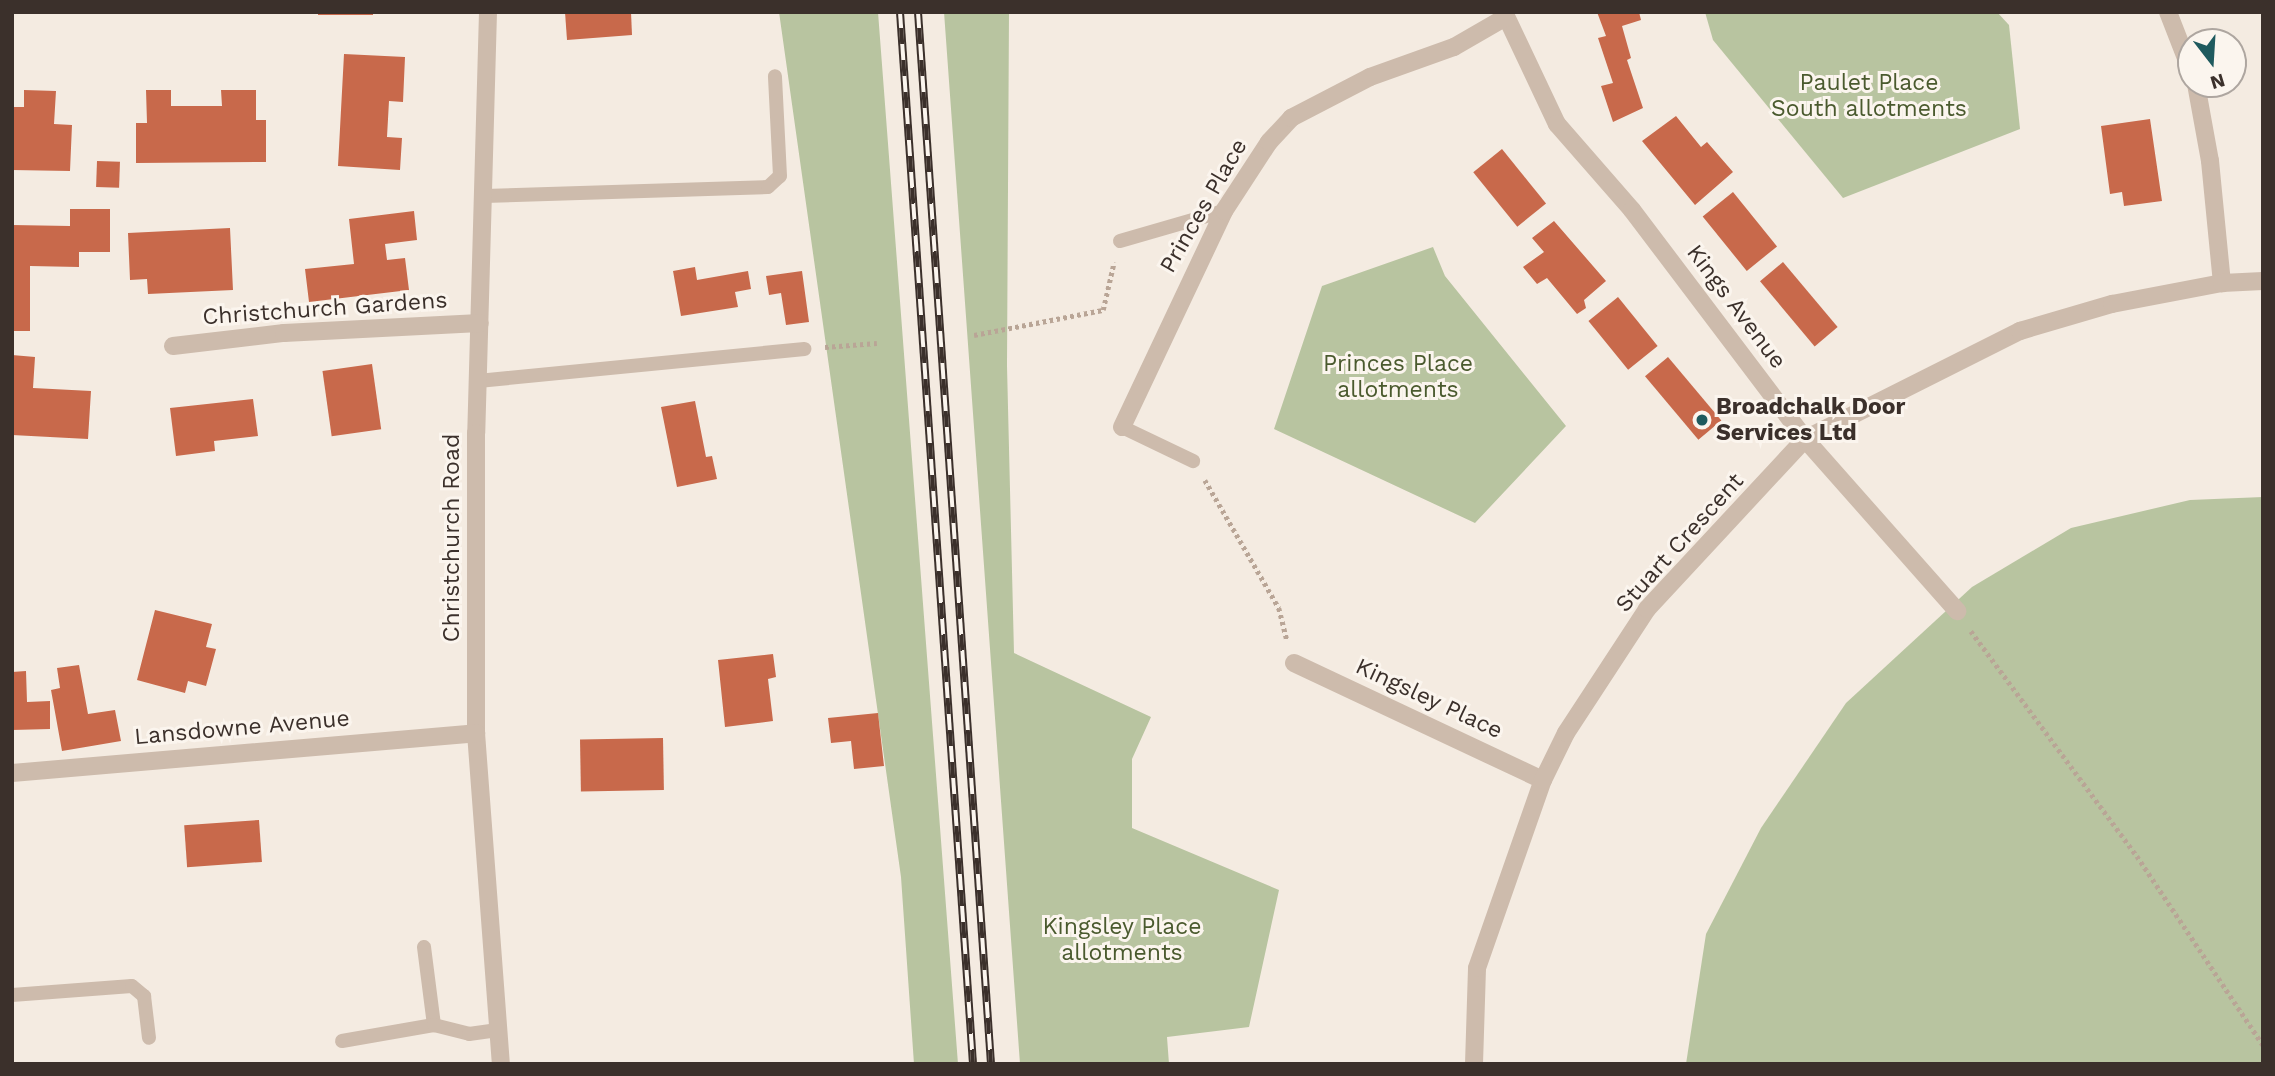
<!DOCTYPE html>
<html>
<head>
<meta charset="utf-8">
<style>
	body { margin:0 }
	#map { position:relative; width:2275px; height:1076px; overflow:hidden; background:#f4ebe1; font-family:"Work Sans",sans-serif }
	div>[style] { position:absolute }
	.green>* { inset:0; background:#b8c4a0 }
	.building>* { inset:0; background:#c8694b; transform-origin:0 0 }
	.path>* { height:4.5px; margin-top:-2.25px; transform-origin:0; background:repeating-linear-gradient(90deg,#b9a596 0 3.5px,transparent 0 7px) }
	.service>* { height:14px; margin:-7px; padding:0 7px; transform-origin:7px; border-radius:7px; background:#cdbbac }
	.minor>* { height:18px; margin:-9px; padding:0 9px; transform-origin:9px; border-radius:9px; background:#cdbbac }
	.rail>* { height:8px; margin-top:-4px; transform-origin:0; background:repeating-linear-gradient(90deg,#fbf5ee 0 16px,#3b302b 0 32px); box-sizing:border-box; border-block:2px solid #3b302b }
	.dots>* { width:19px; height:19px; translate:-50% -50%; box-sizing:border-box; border:4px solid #fbf5ee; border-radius:50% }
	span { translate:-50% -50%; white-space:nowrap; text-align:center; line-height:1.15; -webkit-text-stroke:6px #fbf5ee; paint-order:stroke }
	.park-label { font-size:23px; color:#4a5a2e }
	.street-label { font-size:23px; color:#3b302b }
	.poi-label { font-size:23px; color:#3b302b; font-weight:700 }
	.left { translate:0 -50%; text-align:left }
	.frame { position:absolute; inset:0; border:14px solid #3b302b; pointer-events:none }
	.north { position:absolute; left:2177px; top:28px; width:70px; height:70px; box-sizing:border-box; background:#fbf5ee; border:2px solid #aea6a0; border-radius:50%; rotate:163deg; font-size:19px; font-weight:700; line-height:28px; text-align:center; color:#3b302b }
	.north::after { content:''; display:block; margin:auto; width:24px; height:32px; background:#1f5a5e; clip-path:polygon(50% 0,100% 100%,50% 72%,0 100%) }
</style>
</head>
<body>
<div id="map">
	<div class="green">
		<i style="clip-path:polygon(779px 12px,878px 12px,958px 1064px,914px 1064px,901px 877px)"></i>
		<i style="clip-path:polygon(944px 12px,1009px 12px,1007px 366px,1014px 653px,1151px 717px,1132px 759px,1132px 828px,1279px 890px,1249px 1027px,1167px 1037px,1169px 1064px,1020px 1064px)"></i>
		<i style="clip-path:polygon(1705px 12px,1997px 12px,2009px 25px,2020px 129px,1843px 198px,1713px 40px)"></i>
		<i style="clip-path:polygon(1433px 247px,1445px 276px,1566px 426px,1475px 523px,1274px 429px,1322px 286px)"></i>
		<i style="clip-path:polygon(2263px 497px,2263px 1064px,1686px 1064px,1706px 934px,1761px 828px,1846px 703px,1972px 587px,2071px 528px,2190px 500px)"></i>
	</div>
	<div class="building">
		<i style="left:318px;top:12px;width:55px;height:3px"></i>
		<i style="clip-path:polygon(565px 12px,631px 12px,632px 35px,567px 40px)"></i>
		<i style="clip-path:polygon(1597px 12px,1639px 12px,1641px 20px,1622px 26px,1631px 58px,1627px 60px,1643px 108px,1613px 122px,1601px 86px,1613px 83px,1598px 38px,1606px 36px)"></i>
		<i style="clip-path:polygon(344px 54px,405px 57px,403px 102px,389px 101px,387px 137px,402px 138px,400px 170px,338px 166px)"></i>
		<i style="clip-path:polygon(24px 90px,56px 91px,54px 124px,72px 125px,70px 171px,12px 170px,12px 107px,24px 107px)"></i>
		<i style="clip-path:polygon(146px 90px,171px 90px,171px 106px,222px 106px,221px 90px,256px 90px,256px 120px,266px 120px,266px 162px,136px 163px,136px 123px,147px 123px)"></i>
		<i style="clip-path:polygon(1676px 116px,1701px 147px,1707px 142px,1733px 172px,1695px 205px,1642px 141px)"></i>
		<i style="clip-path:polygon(2150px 119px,2162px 201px,2124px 206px,2122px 192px,2110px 194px,2101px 126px)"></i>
		<i style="left:1502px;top:149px;width:70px;height:37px;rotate:51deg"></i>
		<i style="left:97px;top:161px;width:23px;height:26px;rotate:2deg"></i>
		<i style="left:1733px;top:192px;width:70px;height:39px;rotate:51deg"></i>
		<i style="clip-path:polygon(70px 209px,110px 209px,110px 252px,79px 252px,79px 267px,30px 266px,30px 331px,12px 331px,12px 225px,70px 226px)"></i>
		<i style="clip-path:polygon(414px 211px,417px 240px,385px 244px,387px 260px,405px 258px,409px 290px,309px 302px,305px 269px,354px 264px,349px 219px)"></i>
		<i style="clip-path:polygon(1554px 221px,1606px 281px,1584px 300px,1586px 308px,1577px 314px,1547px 278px,1537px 284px,1523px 267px,1544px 252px,1532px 238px)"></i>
		<i style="clip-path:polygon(230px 228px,233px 290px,148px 294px,147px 279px,130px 280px,128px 233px)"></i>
		<i style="left:1783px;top:262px;width:85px;height:30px;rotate:50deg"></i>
		<i style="clip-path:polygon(695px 267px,697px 280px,748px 271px,751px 289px,735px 292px,738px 307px,681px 316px,673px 271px)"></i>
		<i style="clip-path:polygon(802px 271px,809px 322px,786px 325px,781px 293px,769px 295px,766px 276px)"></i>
		<i style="left:1618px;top:297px;width:63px;height:38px;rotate:51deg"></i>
		<i style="clip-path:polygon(12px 355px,35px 357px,33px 388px,91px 391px,88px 439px,12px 435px)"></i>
		<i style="left:1668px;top:357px;width:83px;height:30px;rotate:50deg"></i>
		<i style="left:372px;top:364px;width:66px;height:50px;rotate:82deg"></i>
		<i style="clip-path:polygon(253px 399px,258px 436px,214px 441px,215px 451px,176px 456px,170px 408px)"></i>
		<i style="clip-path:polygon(695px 401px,706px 457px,712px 456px,717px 479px,677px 487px,661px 407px)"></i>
		<i style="clip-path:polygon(155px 610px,212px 624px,206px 647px,216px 649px,206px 686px,188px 681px,185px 693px,137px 680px)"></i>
		<i style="clip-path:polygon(773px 654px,776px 677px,768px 679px,773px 721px,725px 727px,718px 660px)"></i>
		<i style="clip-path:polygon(79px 665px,88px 714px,115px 710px,121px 741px,62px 751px,51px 690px,60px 688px,57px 668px)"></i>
		<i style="clip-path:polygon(26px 671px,27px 702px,50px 701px,50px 729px,12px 730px,12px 672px)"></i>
		<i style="clip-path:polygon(878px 713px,884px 766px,854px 769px,851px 741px,831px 743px,828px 718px)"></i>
		<i style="left:663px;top:738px;width:52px;height:83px;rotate:89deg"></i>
		<i style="left:259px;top:820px;width:42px;height:75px;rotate:86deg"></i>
	</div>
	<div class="path">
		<i style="left:974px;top:335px;width:131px;rotate:-11deg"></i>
		<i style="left:1103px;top:310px;width:49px;rotate:-77.1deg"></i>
		<i style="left:825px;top:347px;width:52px;rotate:-4.4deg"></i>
		<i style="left:1205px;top:480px;width:148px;rotate:60deg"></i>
		<i style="left:1279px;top:608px;width:32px;rotate:76deg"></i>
		<i style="left:1971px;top:631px;width:280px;rotate:53.6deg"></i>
		<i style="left:2137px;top:856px;width:227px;rotate:56.3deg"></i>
	</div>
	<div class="service">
		<i style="left:484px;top:196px;width:284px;rotate:-1.8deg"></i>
		<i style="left:768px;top:187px;width:16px;rotate:-43deg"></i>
		<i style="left:780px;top:176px;width:100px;rotate:-92.9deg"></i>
		<i style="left:1120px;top:241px;width:108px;rotate:-16.1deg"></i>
		<i style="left:478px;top:381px;width:328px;rotate:-5.6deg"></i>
		<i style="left:1122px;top:427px;width:79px;rotate:25.6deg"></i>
		<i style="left:424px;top:947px;width:79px;rotate:82.7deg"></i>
		<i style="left:12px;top:995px;width:120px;rotate:-4.3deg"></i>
		<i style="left:132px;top:986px;width:16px;rotate:40deg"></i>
		<i style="left:144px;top:996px;width:42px;rotate:83.2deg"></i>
		<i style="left:342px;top:1041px;width:93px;rotate:-9.9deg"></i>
		<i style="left:434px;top:1025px;width:36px;rotate:14deg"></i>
		<i style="left:469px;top:1034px;width:29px;rotate:-8deg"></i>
	</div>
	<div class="minor">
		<i style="left:488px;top:12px;width:421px;rotate:91.6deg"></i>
		<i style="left:476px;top:433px;width:300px;rotate:90deg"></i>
		<i style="left:476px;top:733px;width:332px;rotate:85.7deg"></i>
		<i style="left:1504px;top:12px;width:124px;rotate:64.7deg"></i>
		<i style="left:1557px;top:124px;width:114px;rotate:48.9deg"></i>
		<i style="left:1632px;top:210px;width:287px;rotate:52.9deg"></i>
		<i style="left:1805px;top:439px;width:230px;rotate:48.5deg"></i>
		<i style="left:2168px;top:12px;width:63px;rotate:68.7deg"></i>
		<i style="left:2196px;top:84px;width:78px;rotate:79.7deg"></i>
		<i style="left:2210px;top:161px;width:123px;rotate:84.4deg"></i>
		<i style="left:173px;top:346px;width:112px;rotate:-6.7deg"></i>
		<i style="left:284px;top:333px;width:196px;rotate:-2.9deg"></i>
		<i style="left:1122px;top:427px;width:239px;rotate:-64.7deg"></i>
		<i style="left:1224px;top:211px;width:82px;rotate:-56.9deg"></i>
		<i style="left:1269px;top:142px;width:33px;rotate:-47deg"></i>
		<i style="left:1291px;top:118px;width:89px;rotate:-27.4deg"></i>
		<i style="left:1370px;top:77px;width:89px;rotate:-19.7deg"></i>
		<i style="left:1454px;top:47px;width:60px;rotate:-30deg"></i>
		<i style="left:1294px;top:663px;width:275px;rotate:25.2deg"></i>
		<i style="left:12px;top:773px;width:466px;rotate:-4.9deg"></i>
		<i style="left:1474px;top:1064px;width:96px;rotate:-88.2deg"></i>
		<i style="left:1477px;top:968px;width:199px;rotate:-70.7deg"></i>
		<i style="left:1543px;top:780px;width:52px;rotate:-63.9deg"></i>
		<i style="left:1566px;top:733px;width:148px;rotate:-56.8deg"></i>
		<i style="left:1647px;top:609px;width:232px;rotate:-47.1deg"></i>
		<i style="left:1805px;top:439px;width:241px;rotate:-26.7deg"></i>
		<i style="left:2020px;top:331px;width:96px;rotate:-16.4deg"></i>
		<i style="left:2112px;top:304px;width:112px;rotate:-10.8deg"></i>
		<i style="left:2222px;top:283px;width:41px;rotate:-2.8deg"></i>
	</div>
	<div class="rail">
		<i style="left:900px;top:12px;width:1055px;rotate:86.03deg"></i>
		<i style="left:918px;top:12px;width:1055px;rotate:86.03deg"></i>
	</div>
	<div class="dots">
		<i style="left:1702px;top:420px;background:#1f5a5e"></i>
	</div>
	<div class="park-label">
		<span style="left:1869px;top:96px">Paulet Place<br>South allotments</span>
		<span style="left:1398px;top:377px">Princes Place<br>allotments</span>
		<span style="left:1122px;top:940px">Kingsley Place<br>allotments</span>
	</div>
	<div class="street-label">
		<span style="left:1204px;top:206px;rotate:-60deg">Princes Place</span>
		<span style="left:1736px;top:307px;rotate:53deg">Kings Avenue</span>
		<span style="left:325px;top:309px;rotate:-4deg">Christchurch Gardens</span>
		<span style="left:452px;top:538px;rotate:-90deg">Christchurch Road</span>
		<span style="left:1680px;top:543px;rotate:-48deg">Stuart Crescent</span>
		<span style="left:1429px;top:699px;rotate:25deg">Kingsley Place</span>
		<span style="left:242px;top:728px;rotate:-5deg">Lansdowne Avenue</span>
	</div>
	<div class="poi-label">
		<span class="left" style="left:1716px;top:420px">Broadchalk Door<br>Services Ltd</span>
	</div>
	<div class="frame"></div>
	<div class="north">N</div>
</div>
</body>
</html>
